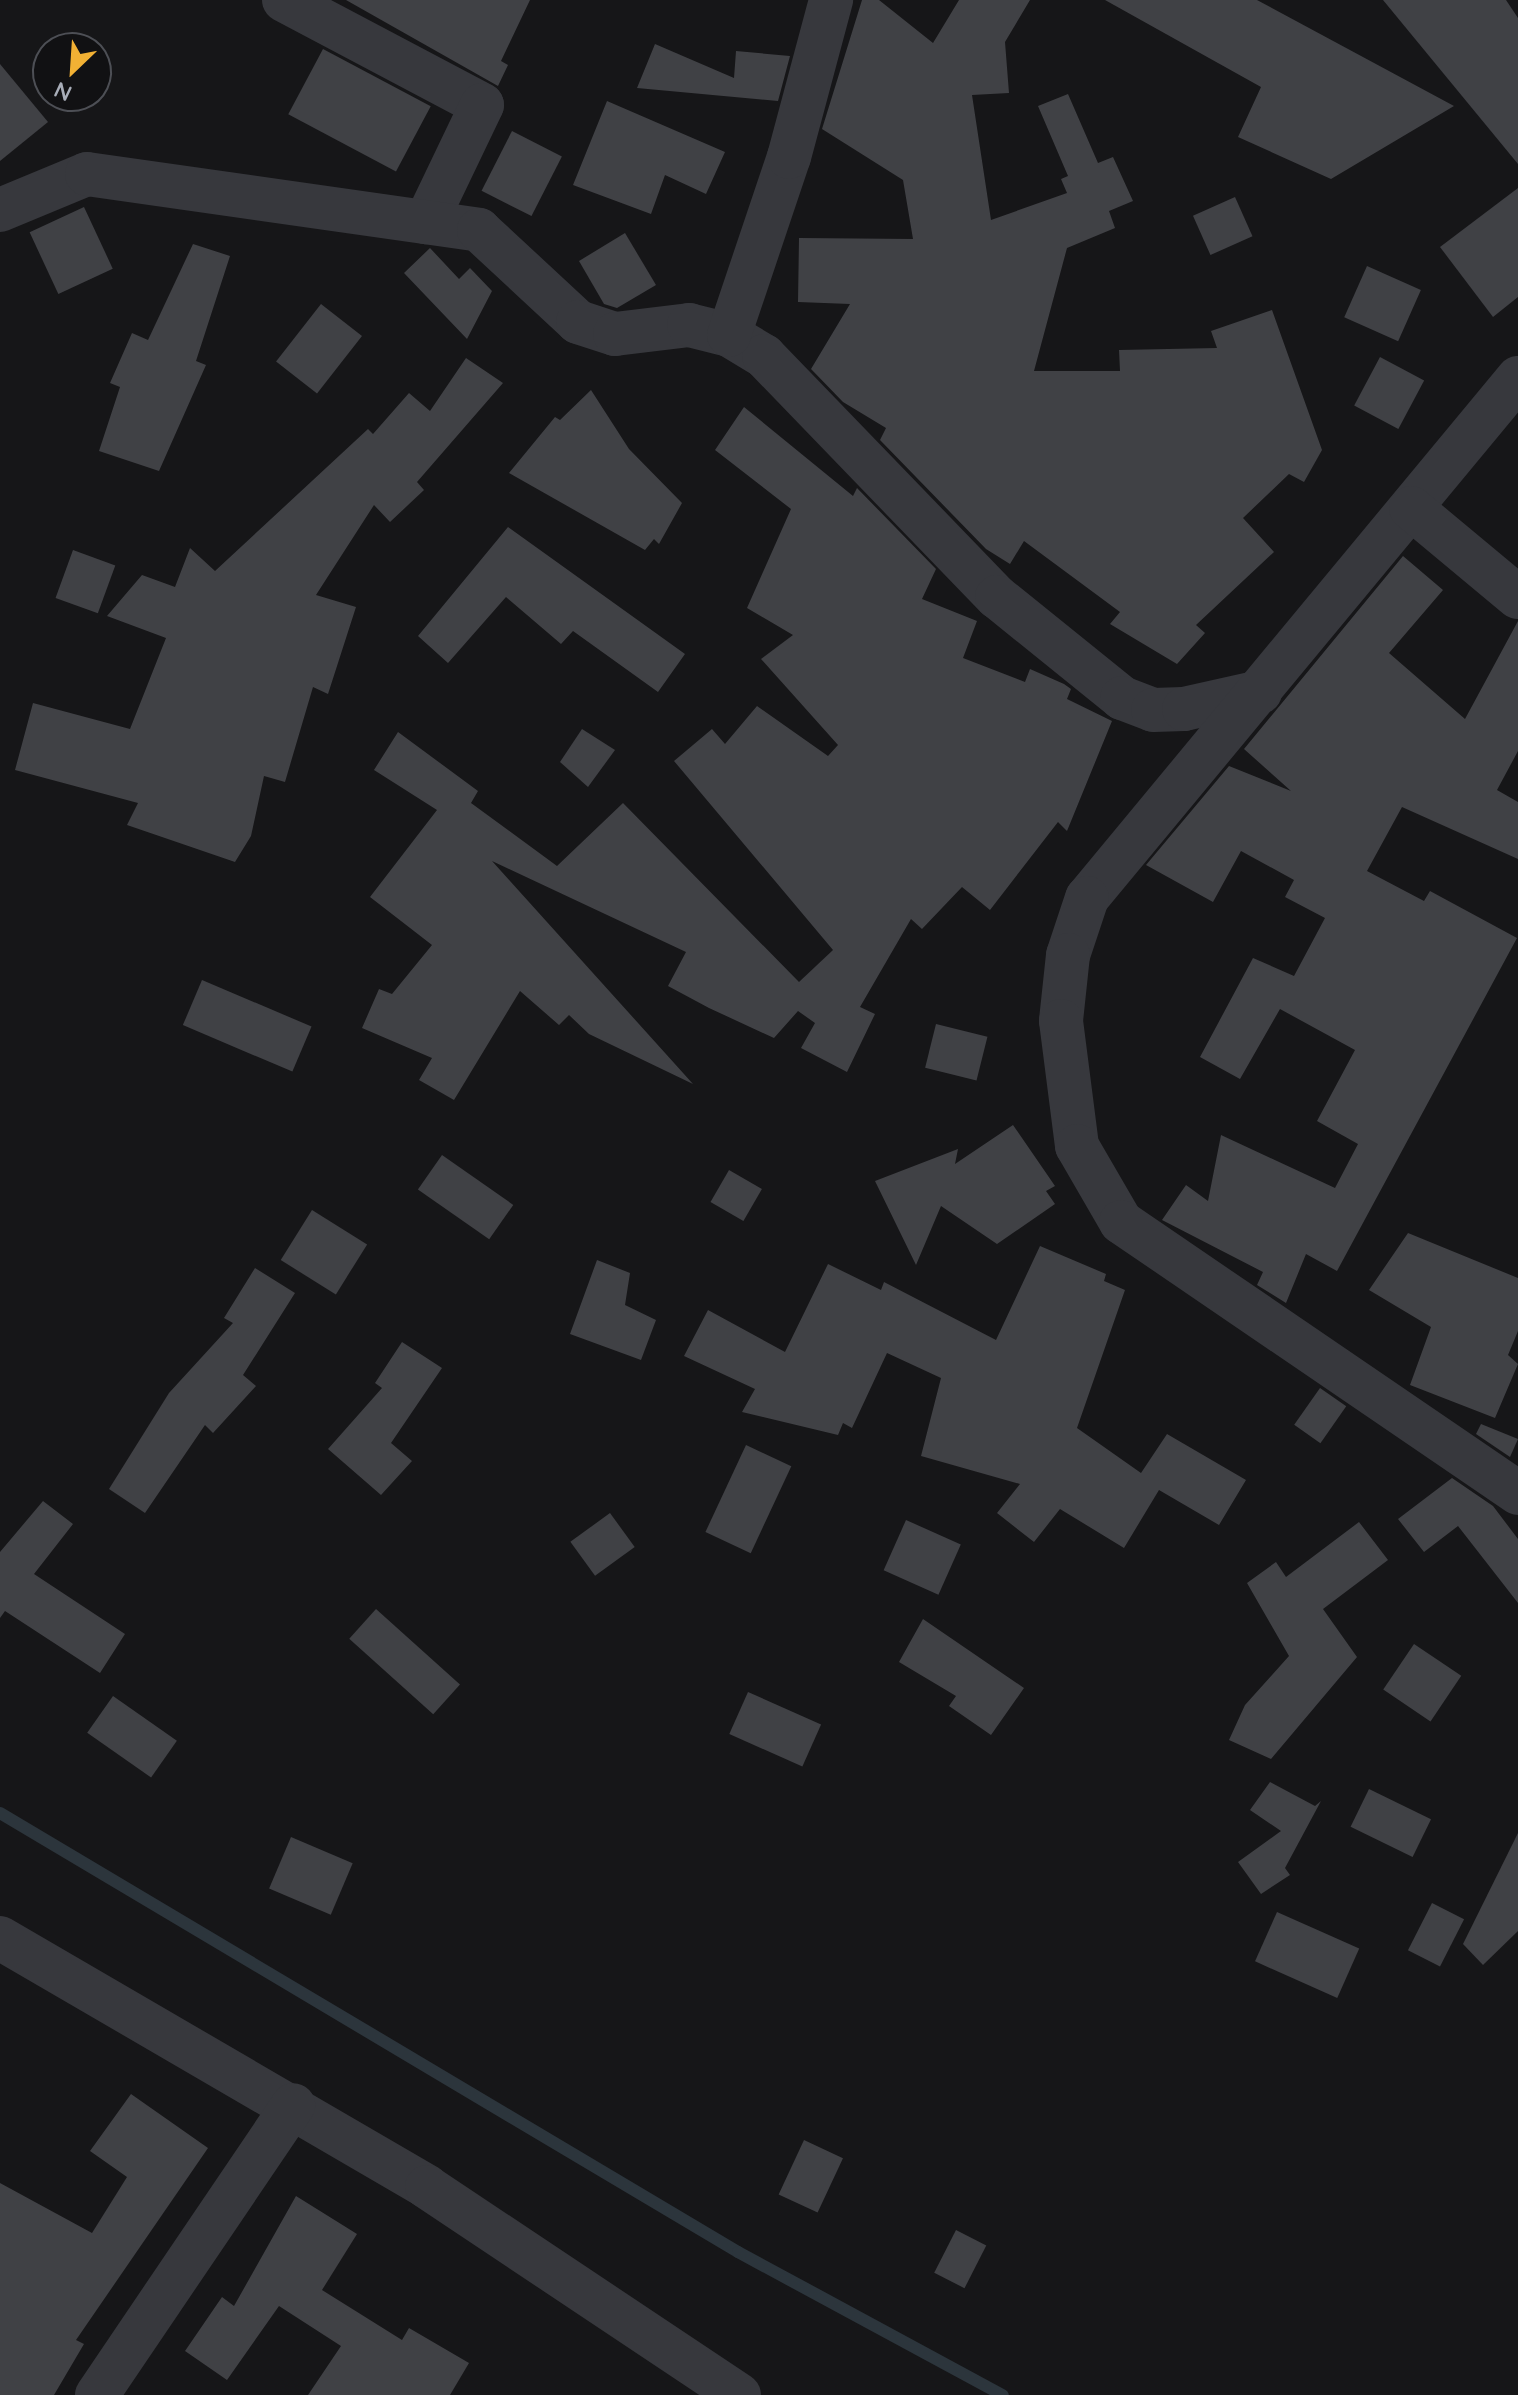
<!DOCTYPE html>
<html>
<head>
<meta charset="utf-8">
<style>
	body { margin:0 }
	#map { position:relative; width:1518px; height:2395px; overflow:hidden; background:#161618; font-family:Quicksand,sans-serif }
	div>[style] { position:absolute }
	.stream>* { height:12px; margin:-6px; padding:0 6px; transform-origin:6px; border-radius:6px; background:#2c353c }
	.building>* { inset:0; background:#404145; transform-origin:0 0 }
	.minor>* { height:44px; margin:-22px; padding:0 22px; transform-origin:22px; border-radius:22px; background:#37383d }
	span { translate:-50% -50%; white-space:nowrap; text-align:center; line-height:1.15; -webkit-text-stroke:8px #111113; paint-order:stroke }
	.north { position:absolute; left:32px; top:32px; width:80px; height:80px; box-sizing:border-box; background:#111113; border:2px solid #4d4f55; border-radius:50%; rotate:205deg; font-size:22px; font-weight:700; line-height:32px; text-align:center; color:#a8adb8 }
	.north::after { content:''; display:block; margin:auto; width:28px; height:36px; background:#f2b134; clip-path:polygon(50% 0,100% 100%,50% 72%,0 100%) }
</style>
</head>
<body>
<div id="map">
	<div class="stream">
		<i style="left:0;top:1813px;width:859px;rotate:30.75deg"></i>
		<i style="left:738px;top:2252px;width:301px;rotate:28.4deg"></i>
	</div>
	<div class="building">
		<i style="clip-path:polygon(346px 0,530px 0,501px 61px,508px 65px,498px 86px)"></i>
		<i style="clip-path:polygon(862px 0,879px 0,933px 43px,959px 0,1030px 0,1005px 42px,1009px 93px,972px 95px,991px 220px,1067px 193px,1061px 179px,1068px 176px,1038px 106px,1068px 94px,1098px 163px,1113px 157px,1133px 201px,1109px 211px,1115px 228px,1067px 248px,1034px 371px,1120px 371px,1119px 350px,1217px 348px,1211px 331px,1272px 310px,1322px 450px,1304px 482px,1289px 474px,1243px 518px,1274px 552px,1196px 625px,1205px 633px,1177px 664px,1110px 624px,1120px 612px,1024px 541px,1010px 564px,986px 549px,880px 440px,886px 428px,843px 402px,811px 369px,850px 304px,798px 302px,799px 238px,913px 239px,903px 180px,822px 129px)"></i>
		<i style="clip-path:polygon(1105px 0,1257px 0,1454px 106px,1331px 179px,1238px 137px,1261px 87px)"></i>
		<i style="clip-path:polygon(1383px 0,1506px 0,1518px 18px,1518px 164px)"></i>
		<i style="clip-path:polygon(655px 44px,734px 78px,736px 51px,790px 56px,778px 101px,637px 88px)"></i>
		<i style="left:323px;top:49px;width:122px;height:74px;rotate:28deg"></i>
		<i style="clip-path:polygon(0 64px,48px 122px,0 161px)"></i>
		<i style="clip-path:polygon(607px 101px,725px 152px,706px 194px,665px 175px,651px 214px,573px 185px)"></i>
		<i style="left:512px;top:131px;width:56px;height:67px;rotate:27deg"></i>
		<i style="clip-path:polygon(1518px 188px,1518px 297px,1493px 317px,1440px 247px)"></i>
		<i style="left:1235px;top:197px;width:43px;height:46px;rotate:66deg"></i>
		<i style="left:84px;top:207px;width:68px;height:60px;rotate:65deg"></i>
		<i style="clip-path:polygon(625px 233px,656px 285px,617px 308px,604px 304px,579px 261px)"></i>
		<i style="clip-path:polygon(193px 244px,230px 256px,196px 361px,206px 365px,159px 471px,99px 451px,120px 387px,110px 383px,132px 333px,148px 340px)"></i>
		<i style="clip-path:polygon(430px 248px,459px 279px,470px 268px,492px 291px,467px 339px,404px 273px)"></i>
		<i style="left:1367px;top:266px;width:59px;height:56px;rotate:24deg"></i>
		<i style="left:321px;top:304px;width:52px;height:73px;rotate:38deg"></i>
		<i style="left:1380px;top:357px;width:50px;height:55px;rotate:28deg"></i>
		<i style="clip-path:polygon(466px 358px,503px 383px,417px 482px,424px 490px,390px 522px,374px 505px,316px 595px,356px 607px,328px 694px,313px 687px,285px 782px,264px 776px,251px 836px,235px 862px,127px 825px,138px 803px,15px 770px,33px 703px,130px 729px,166px 638px,107px 616px,142px 575px,175px 587px,190px 548px,215px 571px,368px 429px,373px 434px,409px 393px,430px 411px)"></i>
		<i style="clip-path:polygon(591px 390px,629px 449px,682px 503px,659px 544px,654px 539px,645px 550px,509px 473px,555px 417px,560px 420px)"></i>
		<i style="clip-path:polygon(744px 407px,853px 496px,857px 488px,936px 569px,922px 599px,977px 621px,963px 658px,1025px 682px,1030px 669px,1064px 684px,1071px 689px,1067px 699px,1112px 721px,1067px 831px,1058px 822px,990px 910px,962px 887px,922px 929px,911px 919px,860px 1007px,875px 1014px,847px 1072px,801px 1048px,815px 1023px,798px 1011px,774px 1038px,709px 1008px,668px 986px,686px 952px,492px 861px,693px 1084px,589px 1034px,569px 1015px,559px 1025px,520px 991px,454px 1100px,419px 1080px,432px 1058px,362px 1028px,379px 989px,392px 994px,432px 945px,370px 897px,437px 810px,374px 770px,398px 732px,478px 791px,471px 803px,557px 866px,623px 803px,799px 982px,833px 950px,674px 761px,712px 729px,725px 744px,757px 706px,828px 756px,838px 745px,761px 659px,793px 635px,747px 608px,791px 509px,715px 450px)"></i>
		<i style="clip-path:polygon(508px 527px,685px 654px,658px 692px,573px 631px,561px 644px,506px 597px,448px 663px,418px 636px)"></i>
		<i style="left:73px;top:550px;width:45px;height:51px;rotate:20deg"></i>
		<i style="clip-path:polygon(1403px 556px,1443px 590px,1389px 653px,1465px 719px,1518px 621px,1518px 751px,1497px 790px,1518px 802px,1518px 859px,1402px 807px,1367px 871px,1424px 901px,1430px 891px,1517px 938px,1337px 1271px,1306px 1254px,1286px 1303px,1257px 1285px,1263px 1272px,1162px 1220px,1186px 1185px,1208px 1201px,1221px 1135px,1335px 1188px,1358px 1144px,1317px 1121px,1355px 1050px,1280px 1009px,1240px 1079px,1200px 1057px,1253px 958px,1294px 976px,1325px 918px,1285px 897px,1294px 880px,1241px 851px,1213px 902px,1146px 865px,1229px 766px,1291px 791px,1244px 749px)"></i>
		<i style="clip-path:polygon(582px 729px,615px 750px,588px 787px,560px 762px)"></i>
		<i style="left:202px;top:980px;width:119px;height:49px;rotate:23deg"></i>
		<i style="left:936px;top:1024px;width:53px;height:45px;rotate:14deg"></i>
		<i style="clip-path:polygon(1013px 1125px,1055px 1186px,1046px 1191px,1055px 1204px,997px 1244px,941px 1206px,916px 1265px,875px 1181px,958px 1149px,955px 1164px)"></i>
		<i style="left:442px;top:1155px;width:87px;height:42px;rotate:35deg"></i>
		<i style="left:729px;top:1170px;width:38px;height:37px;rotate:30deg"></i>
		<i style="left:312px;top:1210px;width:65px;height:59px;rotate:32deg"></i>
		<i style="clip-path:polygon(1408px 1233px,1518px 1278px,1518px 1331px,1508px 1355px,1518px 1364px,1495px 1418px,1410px 1385px,1431px 1327px,1369px 1290px)"></i>
		<i style="clip-path:polygon(1040px 1246px,1106px 1274px,1104px 1281px,1125px 1290px,1077px 1428px,1141px 1473px,1167px 1434px,1246px 1480px,1219px 1525px,1159px 1490px,1124px 1548px,1060px 1509px,1034px 1542px,997px 1513px,1020px 1484px,921px 1456px,941px 1378px,887px 1353px,852px 1428px,843px 1423px,838px 1435px,742px 1412px,755px 1389px,684px 1356px,708px 1310px,785px 1352px,828px 1264px,881px 1290px,884px 1282px,996px 1340px)"></i>
		<i style="clip-path:polygon(597px 1260px,630px 1273px,625px 1305px,656px 1320px,641px 1360px,570px 1334px)"></i>
		<i style="clip-path:polygon(255px 1268px,295px 1293px,243px 1375px,256px 1386px,213px 1433px,205px 1425px,145px 1513px,109px 1489px,169px 1393px,233px 1323px,224px 1318px)"></i>
		<i style="clip-path:polygon(402px 1342px,442px 1368px,391px 1443px,412px 1461px,381px 1495px,328px 1449px,382px 1388px,375px 1383px)"></i>
		<i style="left:1320px;top:1388px;width:32px;height:45px;rotate:35deg"></i>
		<i style="clip-path:polygon(1481px 1424px,1518px 1439px,1510px 1457px,1476px 1434px)"></i>
		<i style="left:746px;top:1445px;width:50px;height:96px;rotate:25deg"></i>
		<i style="clip-path:polygon(1452px 1478px,1493px 1506px,1518px 1539px,1518px 1603px,1458px 1526px,1424px 1552px,1398px 1519px)"></i>
		<i style="clip-path:polygon(43px 1501px,73px 1524px,34px 1574px,125px 1634px,100px 1673px,5px 1611px,0 1618px,0 1552px)"></i>
		<i style="left:610px;top:1513px;width:42px;height:49px;rotate:54deg"></i>
		<i style="left:906px;top:1520px;width:60px;height:55px;rotate:24deg"></i>
		<i style="clip-path:polygon(1359px 1522px,1388px 1560px,1323px 1609px,1357px 1657px,1271px 1759px,1229px 1740px,1245px 1705px,1289px 1656px,1247px 1583px,1276px 1562px,1286px 1577px)"></i>
		<i style="left:376px;top:1609px;width:113px;height:40px;rotate:42deg"></i>
		<i style="clip-path:polygon(923px 1619px,1024px 1688px,991px 1735px,949px 1706px,956px 1696px,899px 1662px)"></i>
		<i style="left:1414px;top:1644px;width:57px;height:55px;rotate:34deg"></i>
		<i style="left:748px;top:1692px;width:80px;height:46px;rotate:24deg"></i>
		<i style="left:113px;top:1696px;width:78px;height:45px;rotate:35deg"></i>
		<i style="clip-path:polygon(1270px 1782px,1315px 1806px,1321px 1801px,1285px 1868px,1290px 1875px,1261px 1894px,1238px 1862px,1281px 1831px,1250px 1810px)"></i>
		<i style="left:1369px;top:1789px;width:69px;height:42px;rotate:26deg"></i>
		<i style="clip-path:polygon(1518px 1833px,1518px 1931px,1483px 1965px,1463px 1944px)"></i>
		<i style="left:291px;top:1837px;width:67px;height:56px;rotate:23deg"></i>
		<i style="left:1432px;top:1903px;width:36px;height:53px;rotate:27deg"></i>
		<i style="left:1277px;top:1912px;width:90px;height:54px;rotate:24deg"></i>
		<i style="clip-path:polygon(131px 2094px,208px 2148px,76px 2340px,84px 2344px,54px 2395px,0 2395px,0 2183px,92px 2233px,127px 2177px,90px 2151px)"></i>
		<i style="left:804px;top:2140px;width:43px;height:60px;rotate:25deg"></i>
		<i style="clip-path:polygon(296px 2196px,357px 2234px,322px 2290px,402px 2340px,409px 2328px,469px 2363px,450px 2395px,308px 2395px,341px 2346px,279px 2306px,227px 2380px,185px 2351px,222px 2297px,234px 2306px)"></i>
		<i style="left:956px;top:2230px;width:34px;height:48px;rotate:27deg"></i>
	</div>
	<div class="minor">
		<i style="left:284px;top:0;width:224px;rotate:27.9deg"></i>
		<i style="left:482px;top:105px;width:130px;rotate:115.6deg"></i>
		<i style="left:0;top:210px;width:94px;rotate:-22.5deg"></i>
		<i style="left:87px;top:174px;width:396px;rotate:8.1deg"></i>
		<i style="left:479px;top:230px;width:135px;rotate:42.9deg"></i>
		<i style="left:578px;top:322px;width:39px;rotate:18deg"></i>
		<i style="left:615px;top:334px;width:75px;rotate:-6.9deg"></i>
		<i style="left:689px;top:325px;width:41px;rotate:14deg"></i>
		<i style="left:729px;top:335px;width:41px;rotate:31deg"></i>
		<i style="left:764px;top:356px;width:335px;rotate:46deg"></i>
		<i style="left:997px;top:597px;width:161px;rotate:38.9deg"></i>
		<i style="left:1122px;top:698px;width:33px;rotate:21deg"></i>
		<i style="left:1153px;top:710px;width:31px;rotate:-2deg"></i>
		<i style="left:1184px;top:709px;width:78px;rotate:-12.6deg"></i>
		<i style="left:729px;top:335px;width:188px;rotate:-71.4deg"></i>
		<i style="left:789px;top:157px;width:163px;rotate:-75deg"></i>
		<i style="left:1518px;top:378px;width:675px;rotate:129.65deg"></i>
		<i style="left:1087px;top:898px;width:60px;rotate:108.4deg"></i>
		<i style="left:1068px;top:955px;width:66px;rotate:96.1deg"></i>
		<i style="left:1061px;top:1021px;width:126px;rotate:82.7deg"></i>
		<i style="left:1077px;top:1146px;width:88px;rotate:59.9deg"></i>
		<i style="left:1121px;top:1222px;width:481px;rotate:34.3deg"></i>
		<i style="left:1411px;top:508px;width:139px;rotate:39.8deg"></i>
		<i style="left:0;top:1938px;width:494px;rotate:30.2deg"></i>
		<i style="left:427px;top:2187px;width:375px;rotate:33.7deg"></i>
		<i style="left:97px;top:2395px;width:350px;rotate:-55.9deg"></i>
	</div>
	<div class="north">N</div>
</div>
</body>
</html>
